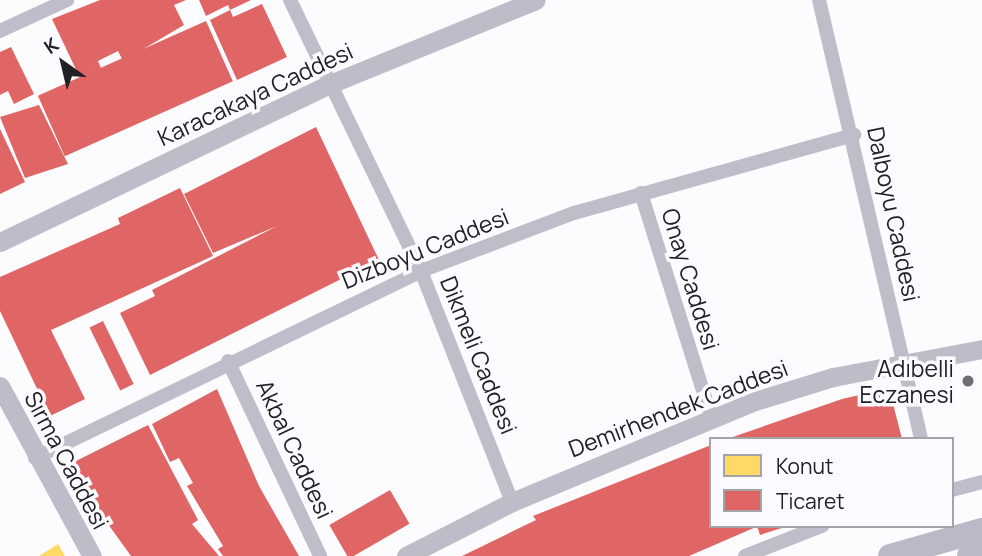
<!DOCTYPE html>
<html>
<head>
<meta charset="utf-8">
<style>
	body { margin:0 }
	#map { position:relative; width:982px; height:556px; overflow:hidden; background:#fcfbfe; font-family:Manrope,sans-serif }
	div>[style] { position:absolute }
	.homes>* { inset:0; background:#ffd966 }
	.shops>* { inset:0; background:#e06666; transform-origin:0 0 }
	.street>* { height:14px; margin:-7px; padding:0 7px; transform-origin:7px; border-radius:7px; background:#c0bdca }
	.secondary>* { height:19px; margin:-9.5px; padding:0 9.5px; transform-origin:9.5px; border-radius:9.5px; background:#bfbbc8 }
	.highway>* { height:24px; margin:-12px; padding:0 12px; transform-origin:12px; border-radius:12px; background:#bcb8c7 }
	.dots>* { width:19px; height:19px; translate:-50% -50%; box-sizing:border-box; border:4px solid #fbfaff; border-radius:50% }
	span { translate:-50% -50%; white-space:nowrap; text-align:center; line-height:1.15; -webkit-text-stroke:7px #fbfaff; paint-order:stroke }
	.street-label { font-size:23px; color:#212125 }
	.poi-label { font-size:23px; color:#212125 }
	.right { translate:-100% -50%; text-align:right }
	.legend { position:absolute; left:709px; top:437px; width:245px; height:91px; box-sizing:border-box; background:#fbfaff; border:2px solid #a4a3a8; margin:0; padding:9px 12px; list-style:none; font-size:21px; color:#212125 }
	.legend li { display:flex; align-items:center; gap:14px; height:35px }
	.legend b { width:35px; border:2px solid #a4a3a8 }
	.north { position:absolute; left:28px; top:28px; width:70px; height:70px; -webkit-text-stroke:5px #fbfaff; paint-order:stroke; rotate:326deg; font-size:19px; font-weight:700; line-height:28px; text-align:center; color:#212125 }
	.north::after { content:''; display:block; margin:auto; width:24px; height:32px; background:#212125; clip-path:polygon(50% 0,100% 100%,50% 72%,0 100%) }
</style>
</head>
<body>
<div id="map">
	<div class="homes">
		<i style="clip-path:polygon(58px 544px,65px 556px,39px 556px)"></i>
	</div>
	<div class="shops">
		<i style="clip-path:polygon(100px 0,186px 0,174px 5px,184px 25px,123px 61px,118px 51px,98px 61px,101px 68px,80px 78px,52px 19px)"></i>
		<i style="clip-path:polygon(199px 0,251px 0,230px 10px,233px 17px,262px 4px,287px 57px,237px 80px,210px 20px,230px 10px,228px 5px,206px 16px)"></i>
		<i style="left:206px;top:21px;width:66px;height:184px;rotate:66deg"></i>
		<i style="clip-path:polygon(11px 47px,34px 94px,14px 104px,8px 91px,0 95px,0 52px)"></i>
		<i style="clip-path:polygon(39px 105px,68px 164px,25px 178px,0 117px)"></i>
		<i style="clip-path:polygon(316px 127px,379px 260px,150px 375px,120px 313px,155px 296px,152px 290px,277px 226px,213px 253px,184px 194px)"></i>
		<i style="clip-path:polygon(0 129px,25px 182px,0 194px)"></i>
		<i style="clip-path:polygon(180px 188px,213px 256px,51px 330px,85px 399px,50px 416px,0 311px,0 277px,120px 224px,118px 218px)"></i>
		<i style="left:103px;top:321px;width:70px;height:15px;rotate:64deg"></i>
		<i style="clip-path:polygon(889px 388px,902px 439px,727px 439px,842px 399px)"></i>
		<i style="clip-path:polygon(217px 389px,259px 486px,299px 556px,223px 556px,218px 549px,223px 546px,187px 486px,193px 483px,179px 458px,170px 462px,152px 424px)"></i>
		<i style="clip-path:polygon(148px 425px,198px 520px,192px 524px,219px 556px,131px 556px,95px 506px,72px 463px)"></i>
		<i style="clip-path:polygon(711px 445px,711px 526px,756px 527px,689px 556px,462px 556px,536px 520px,533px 516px)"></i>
		<i style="left:390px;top:490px;width:39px;height:70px;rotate:60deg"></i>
		<i style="clip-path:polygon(757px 526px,785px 526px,785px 527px,760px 535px)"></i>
	</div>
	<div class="street">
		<i style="left:290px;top:0;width:301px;rotate:64.2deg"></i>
		<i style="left:421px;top:271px;width:248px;rotate:68.5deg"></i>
		<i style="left:819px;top:0;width:451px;rotate:76.9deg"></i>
		<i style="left:0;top:31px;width:74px;rotate:-24.8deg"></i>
		<i style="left:641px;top:193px;width:235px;rotate:72.6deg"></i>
		<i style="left:228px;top:361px;width:216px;rotate:64.7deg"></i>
		<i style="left:35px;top:458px;width:429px;rotate:-25.8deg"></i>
		<i style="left:421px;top:271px;width:164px;rotate:-20.8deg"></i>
		<i style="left:574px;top:213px;width:291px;rotate:-15.6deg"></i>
		<i style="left:952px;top:490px;width:31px;rotate:-15deg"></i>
		<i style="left:745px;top:556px;width:83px;rotate:-21.3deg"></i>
	</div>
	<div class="secondary">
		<i style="left:0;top:242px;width:366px;rotate:-25.6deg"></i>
		<i style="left:330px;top:84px;width:222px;rotate:-22.2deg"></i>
		<i style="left:0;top:386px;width:193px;rotate:61.6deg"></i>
		<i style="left:406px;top:556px;width:119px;rotate:-27deg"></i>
		<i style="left:512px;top:502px;width:263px;rotate:-22.6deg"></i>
		<i style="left:755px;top:401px;width:82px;rotate:-17.1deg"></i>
		<i style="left:833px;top:377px;width:152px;rotate:-10.6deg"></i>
	</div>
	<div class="highway">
		<i style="left:890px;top:556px;width:96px;rotate:-15.8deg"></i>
		<i style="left:969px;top:556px;width:14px;rotate:-21deg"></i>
	</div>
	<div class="dots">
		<i style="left:968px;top:381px;background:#6e6d71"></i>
	</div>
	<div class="street-label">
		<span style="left:255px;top:94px;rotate:-25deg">Karacakaya Caddesi</span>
		<span style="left:894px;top:214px;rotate:78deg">Dalboyu Caddesi</span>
		<span style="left:425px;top:248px;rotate:-22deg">Dizboyu Caddesi</span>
		<span style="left:691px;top:279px;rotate:73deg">Onay Caddesi</span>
		<span style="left:479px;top:355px;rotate:68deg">Dikmeli Caddesi</span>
		<span style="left:678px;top:408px;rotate:-21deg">Demirhendek Caddesi</span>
		<span style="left:295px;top:449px;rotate:65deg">Akbal Caddesi</span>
		<span style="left:67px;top:460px;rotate:62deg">Sırma Caddesi</span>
	</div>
	<div class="poi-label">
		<span class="right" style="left:954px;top:381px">Adıbelli<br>Eczanesi</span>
	</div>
	<ul class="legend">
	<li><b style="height:19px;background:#ffd966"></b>Konut</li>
	<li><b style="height:19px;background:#e06666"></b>Ticaret</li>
	</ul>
	<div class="north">K</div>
</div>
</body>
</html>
